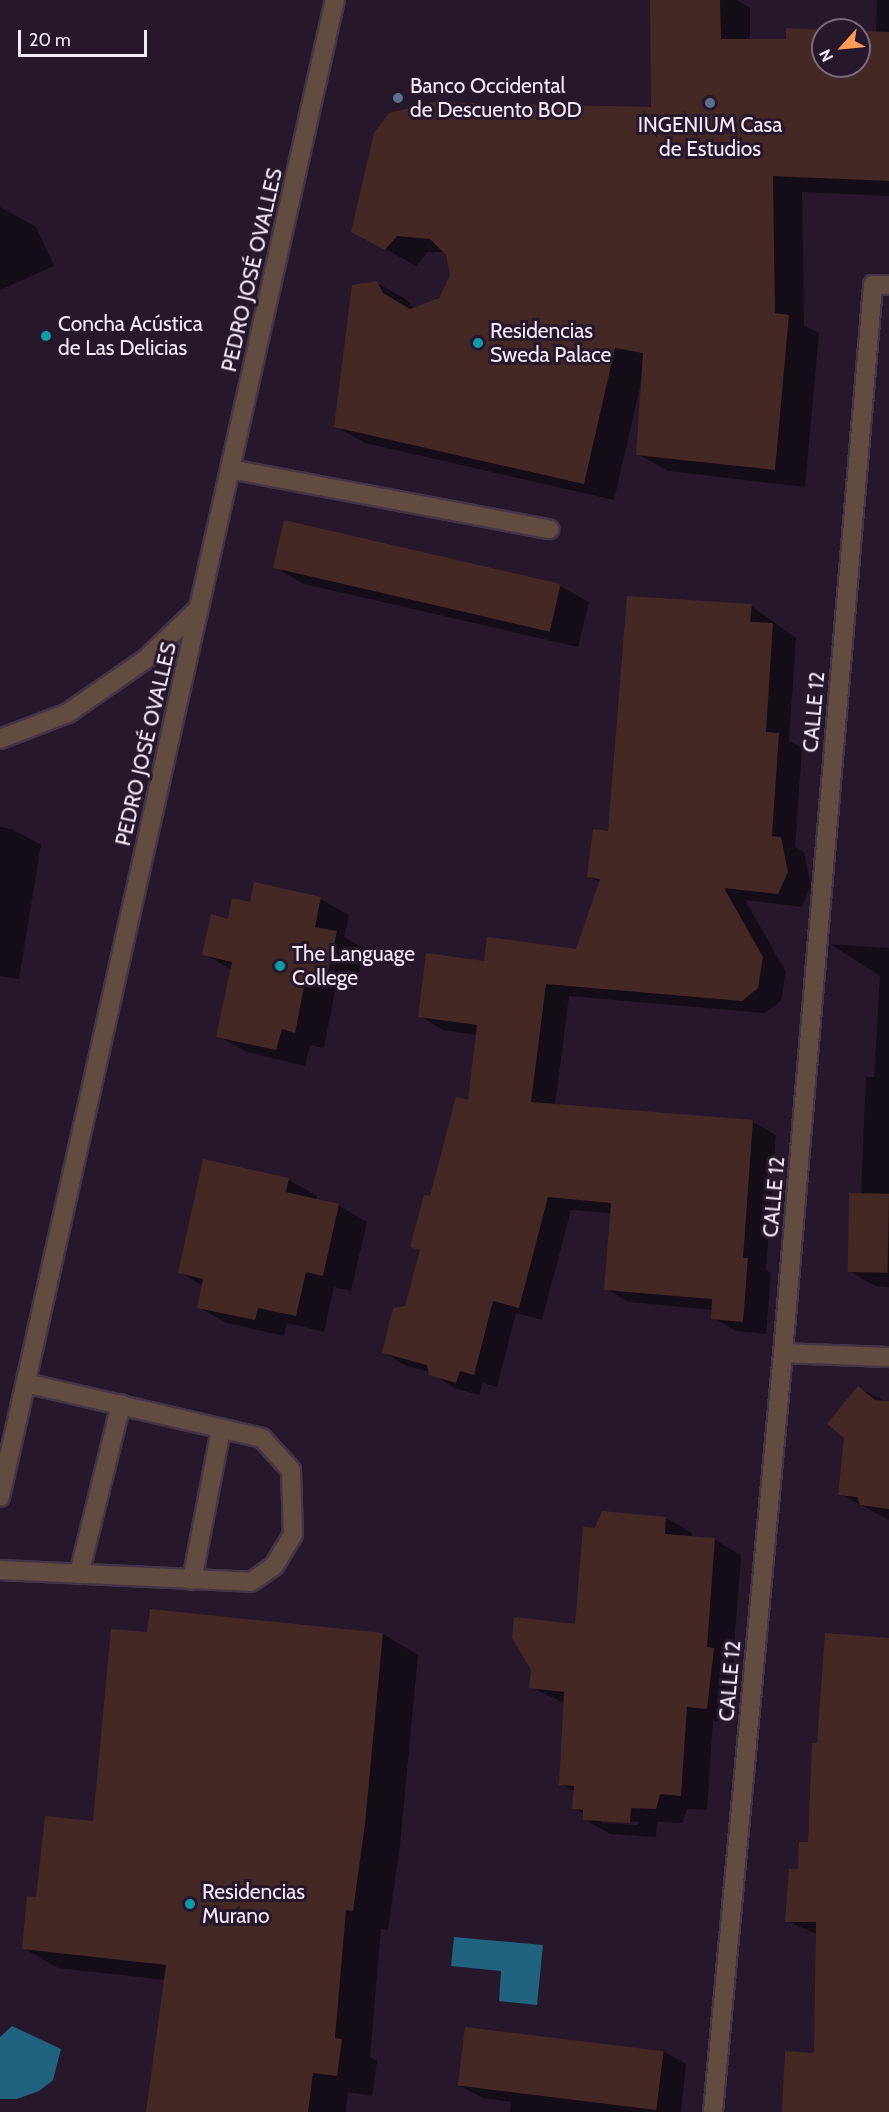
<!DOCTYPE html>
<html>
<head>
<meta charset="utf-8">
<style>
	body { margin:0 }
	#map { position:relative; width:889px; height:2112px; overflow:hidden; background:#27172b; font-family:Cabin,sans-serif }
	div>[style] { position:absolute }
	.water>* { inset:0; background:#1f637e }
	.shadow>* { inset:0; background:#0007 }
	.building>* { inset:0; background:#442824; transform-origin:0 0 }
	.roads { filter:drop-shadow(2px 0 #443448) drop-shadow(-2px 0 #443448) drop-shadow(0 2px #443448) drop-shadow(0 -2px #443448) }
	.minor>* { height:18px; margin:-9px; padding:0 9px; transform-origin:9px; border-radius:9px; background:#624c40 }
	.dots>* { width:16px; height:16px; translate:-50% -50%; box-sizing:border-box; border:3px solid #27172b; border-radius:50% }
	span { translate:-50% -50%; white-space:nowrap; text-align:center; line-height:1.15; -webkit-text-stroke:6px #27172b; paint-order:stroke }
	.poi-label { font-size:21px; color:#f4e9f7 }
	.left { translate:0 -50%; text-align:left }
	.street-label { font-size:21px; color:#f4e9f7 }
	.north { position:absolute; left:811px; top:18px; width:60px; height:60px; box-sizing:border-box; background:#27172b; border:2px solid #796b7d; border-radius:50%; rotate:243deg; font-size:16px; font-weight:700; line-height:24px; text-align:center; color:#f4e9f7 }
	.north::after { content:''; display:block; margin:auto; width:21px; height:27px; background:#fe9c57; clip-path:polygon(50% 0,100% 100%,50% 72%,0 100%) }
	.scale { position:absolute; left:18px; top:30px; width:129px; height:27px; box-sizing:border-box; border:3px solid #f4e9f7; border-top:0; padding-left:8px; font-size:18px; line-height:21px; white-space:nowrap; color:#f4e9f7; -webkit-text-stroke:4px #27172b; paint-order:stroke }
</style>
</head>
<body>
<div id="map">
	<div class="water">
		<i style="clip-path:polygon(454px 1937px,543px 1945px,537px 2005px,499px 2001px,501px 1971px,451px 1966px)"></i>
		<i style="clip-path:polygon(12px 2026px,61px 2049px,53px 2080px,39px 2091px,17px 2099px,0 2099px,0 2037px)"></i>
	</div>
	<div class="shadow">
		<i style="clip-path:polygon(651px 0,737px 0,750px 8px,750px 41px,787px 41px,823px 31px,823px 66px,859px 66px,859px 32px,876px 33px,877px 0,889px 0,889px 196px,802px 192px,804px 325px,819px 333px,805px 487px,668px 471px,638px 454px,641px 383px,614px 500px,365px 443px,335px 426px,377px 283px,407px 300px,415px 310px,429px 307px,448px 287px,452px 276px,445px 252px,428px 252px,416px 266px,353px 231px,652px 109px)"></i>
		<i style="clip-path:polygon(0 207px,36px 227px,54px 266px,0 290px)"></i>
		<i style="clip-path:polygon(275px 567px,560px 586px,589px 602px,578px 647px,304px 584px)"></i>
		<i style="clip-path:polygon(751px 606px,796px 638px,789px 741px,802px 748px,795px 847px,804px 852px,811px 886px,802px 907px,745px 900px,786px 972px,781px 1001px,765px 1013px,569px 996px,555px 1105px,753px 1122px,776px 1135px,766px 1270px,771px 1273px,766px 1334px,736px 1331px,713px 1318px,713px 1310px,629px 1302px,606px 1289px,611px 1213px,571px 1210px,542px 1320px,516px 1313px,497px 1387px,483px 1383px,479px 1395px,454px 1388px,430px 1372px,407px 1366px,384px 1353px,406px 1308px,421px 1251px,412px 1246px,470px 1102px,477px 1035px,443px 1030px,420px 1016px,486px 963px,577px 950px,600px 883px,589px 876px,610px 832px)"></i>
		<i style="clip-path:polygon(0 827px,12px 829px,41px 845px,19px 979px,0 976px)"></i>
		<i style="clip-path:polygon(320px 899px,349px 915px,344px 937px,365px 949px,355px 991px,336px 986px,324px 1048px,310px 1045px,305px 1066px,247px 1052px,218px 1036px,232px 970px,204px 954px,229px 921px,251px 904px)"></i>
		<i style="clip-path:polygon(830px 944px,889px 948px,889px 1287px,875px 1286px,849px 1271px,861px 1195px,866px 1077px,874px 1077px,880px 976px)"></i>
		<i style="clip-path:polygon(289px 1180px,317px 1196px,317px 1200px,338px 1205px,367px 1222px,351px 1291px,334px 1287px,324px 1332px,287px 1323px,284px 1336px,227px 1323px,198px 1307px,203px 1286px,180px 1272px)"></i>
		<i style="clip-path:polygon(859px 1388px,889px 1403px,889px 1520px,840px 1494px)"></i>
		<i style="clip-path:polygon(evenodd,666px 1518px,692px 1533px,692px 1538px,715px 1540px,741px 1555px,733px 1660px,740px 1665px,733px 1723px,713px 1721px,707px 1810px,687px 1809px,682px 1823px,657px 1822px,656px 1837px,610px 1834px,584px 1819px,584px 1814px,574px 1808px,575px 1792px,561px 1784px,565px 1703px,530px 1687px,576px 1625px,596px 1529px,666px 1518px,598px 1819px,638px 1822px,638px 1825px,602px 1823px,598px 1819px)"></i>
		<i style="clip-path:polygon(148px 1634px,383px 1634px,418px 1655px,400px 1845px,388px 1930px,381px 1929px,370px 2057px,377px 2061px,372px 2096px,348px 2092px,346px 2112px,148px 2112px,166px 1980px,58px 1968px,23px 1948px,37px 1899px,94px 1823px)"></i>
		<i style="clip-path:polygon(889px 1640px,889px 2112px,784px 2112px,816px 2054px,818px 1935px,787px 1921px,809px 1843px,818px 1744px)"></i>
		<i style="clip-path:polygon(663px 2051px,686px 2064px,681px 2112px,510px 2112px,511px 2102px,483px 2098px,460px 2086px)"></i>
	</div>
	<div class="building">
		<i style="clip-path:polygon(650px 0,720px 0,721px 39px,786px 39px,786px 28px,839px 30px,823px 30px,823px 66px,859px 66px,859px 31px,889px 32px,889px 181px,773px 176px,775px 313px,789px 315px,775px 470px,636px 455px,643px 353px,615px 348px,584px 484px,334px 427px,352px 285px,377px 281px,383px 293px,410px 309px,439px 298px,450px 275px,446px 255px,430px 239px,397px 236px,385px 250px,351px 232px,374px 133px,389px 113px,433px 102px,651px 107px)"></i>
		<i style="left:284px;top:520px;width:284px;height:49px;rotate:13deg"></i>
		<i style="clip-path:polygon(627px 596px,752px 604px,750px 622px,773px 623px,766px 732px,779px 733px,772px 836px,781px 837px,788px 872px,778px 894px,724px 888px,763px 957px,758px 988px,742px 1001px,546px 984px,531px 1102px,753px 1120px,743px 1258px,748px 1258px,743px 1322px,711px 1319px,712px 1299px,604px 1290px,611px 1203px,548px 1197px,519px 1308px,493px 1301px,474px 1375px,460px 1371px,456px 1383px,429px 1375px,427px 1365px,382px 1353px,393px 1308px,405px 1306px,420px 1250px,410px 1247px,424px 1195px,430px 1196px,456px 1097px,468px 1100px,477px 1025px,418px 1017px,426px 953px,484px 961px,487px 937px,576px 949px,600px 879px,587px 877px,593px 829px,608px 831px)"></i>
		<i style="clip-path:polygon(254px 882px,321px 897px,315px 927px,337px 931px,327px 976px,307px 971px,295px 1033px,282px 1029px,276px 1050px,216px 1037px,232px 962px,202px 955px,211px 914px,228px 919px,232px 898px,250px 902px)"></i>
		<i style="clip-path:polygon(203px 1159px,289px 1178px,286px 1192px,339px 1204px,323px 1276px,306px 1272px,296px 1316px,258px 1308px,255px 1320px,197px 1308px,203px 1279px,178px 1273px)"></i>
		<i style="left:849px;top:1193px;width:40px;height:79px;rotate:1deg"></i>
		<i style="clip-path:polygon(858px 1386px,875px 1400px,889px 1401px,889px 1509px,860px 1505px,857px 1497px,838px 1495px,844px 1438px,827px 1424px)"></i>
		<i style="clip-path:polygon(602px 1511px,666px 1517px,665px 1534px,715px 1538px,707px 1647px,714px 1648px,707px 1709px,687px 1707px,681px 1796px,660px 1794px,656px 1809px,631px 1808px,630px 1823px,583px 1820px,583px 1810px,572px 1809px,574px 1786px,559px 1785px,564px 1692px,529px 1688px,531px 1670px,512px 1638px,514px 1617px,575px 1624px,583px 1527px,595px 1528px)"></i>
		<i style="clip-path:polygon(150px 1609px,383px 1633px,365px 1824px,353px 1911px,346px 1910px,335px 2038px,342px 2039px,337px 2076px,313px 2073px,308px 2112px,146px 2112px,166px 1965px,22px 1949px,27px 1896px,36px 1897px,45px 1816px,93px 1821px,111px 1629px,147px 1632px)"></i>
		<i style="clip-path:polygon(825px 1633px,889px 1638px,889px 2112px,782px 2112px,785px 2051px,814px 2053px,816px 1922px,785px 1922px,789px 1869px,798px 1869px,799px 1842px,808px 1842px,812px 1743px,817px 1743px)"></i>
		<i style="left:465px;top:2027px;width:200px;height:59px;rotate:7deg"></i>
	</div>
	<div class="roads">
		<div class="minor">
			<i style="left:230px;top:469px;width:325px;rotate:10.7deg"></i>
			<i style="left:0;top:739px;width:73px;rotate:-20.9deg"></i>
			<i style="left:68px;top:713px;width:95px;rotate:-34.7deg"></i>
			<i style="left:146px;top:659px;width:74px;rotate:-43.9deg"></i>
			<i style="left:783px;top:1353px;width:106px;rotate:2.2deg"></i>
			<i style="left:0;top:1497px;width:1534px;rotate:-77.39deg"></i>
			<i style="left:0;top:1570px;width:251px;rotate:2.7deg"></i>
			<i style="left:251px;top:1582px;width:28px;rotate:-35deg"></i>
			<i style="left:274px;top:1566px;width:37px;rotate:-59deg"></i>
			<i style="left:293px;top:1534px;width:64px;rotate:-91.8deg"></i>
			<i style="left:291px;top:1470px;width:43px;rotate:-132.2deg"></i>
			<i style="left:262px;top:1438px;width:242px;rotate:-166.9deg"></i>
			<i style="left:79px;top:1574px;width:175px;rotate:-76.1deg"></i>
			<i style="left:192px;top:1580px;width:154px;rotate:-79.1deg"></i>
			<i style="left:713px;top:2112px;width:762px;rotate:-84.73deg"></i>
			<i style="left:783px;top:1353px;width:1072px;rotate:-85.18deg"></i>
			<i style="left:873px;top:285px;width:16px"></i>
		</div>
	</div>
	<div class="dots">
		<i style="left:398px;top:98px;background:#5c6f8a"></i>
		<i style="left:710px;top:103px;background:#5c6f8a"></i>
		<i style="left:46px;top:336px;background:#0f9aa8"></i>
		<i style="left:478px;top:343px;background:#0f9aa8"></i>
		<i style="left:280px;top:966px;background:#0f9aa8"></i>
		<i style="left:190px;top:1904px;background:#0f9aa8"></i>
	</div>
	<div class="poi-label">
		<span class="left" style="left:410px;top:98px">Banco Occidental<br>de Descuento BOD</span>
		<span style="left:710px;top:137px">INGENIUM Casa<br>de Estudios</span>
		<span class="left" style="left:58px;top:336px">Concha Acústica<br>de Las Delicias</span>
		<span class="left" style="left:490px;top:343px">Residencias<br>Sweda Palace</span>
		<span class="left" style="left:292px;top:966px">The Language<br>College</span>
		<span class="left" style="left:202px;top:1904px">Residencias<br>Murano</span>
	</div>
	<div class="street-label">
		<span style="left:252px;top:270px;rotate:-77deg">PEDRO JOSÉ OVALLES</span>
		<span style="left:814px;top:712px;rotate:-85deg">CALLE 12</span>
		<span style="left:146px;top:744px;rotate:-77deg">PEDRO JOSÉ OVALLES</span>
		<span style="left:774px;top:1197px;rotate:-85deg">CALLE 12</span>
		<span style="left:730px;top:1681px;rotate:-85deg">CALLE 12</span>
	</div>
	<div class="north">N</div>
	<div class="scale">20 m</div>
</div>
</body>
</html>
